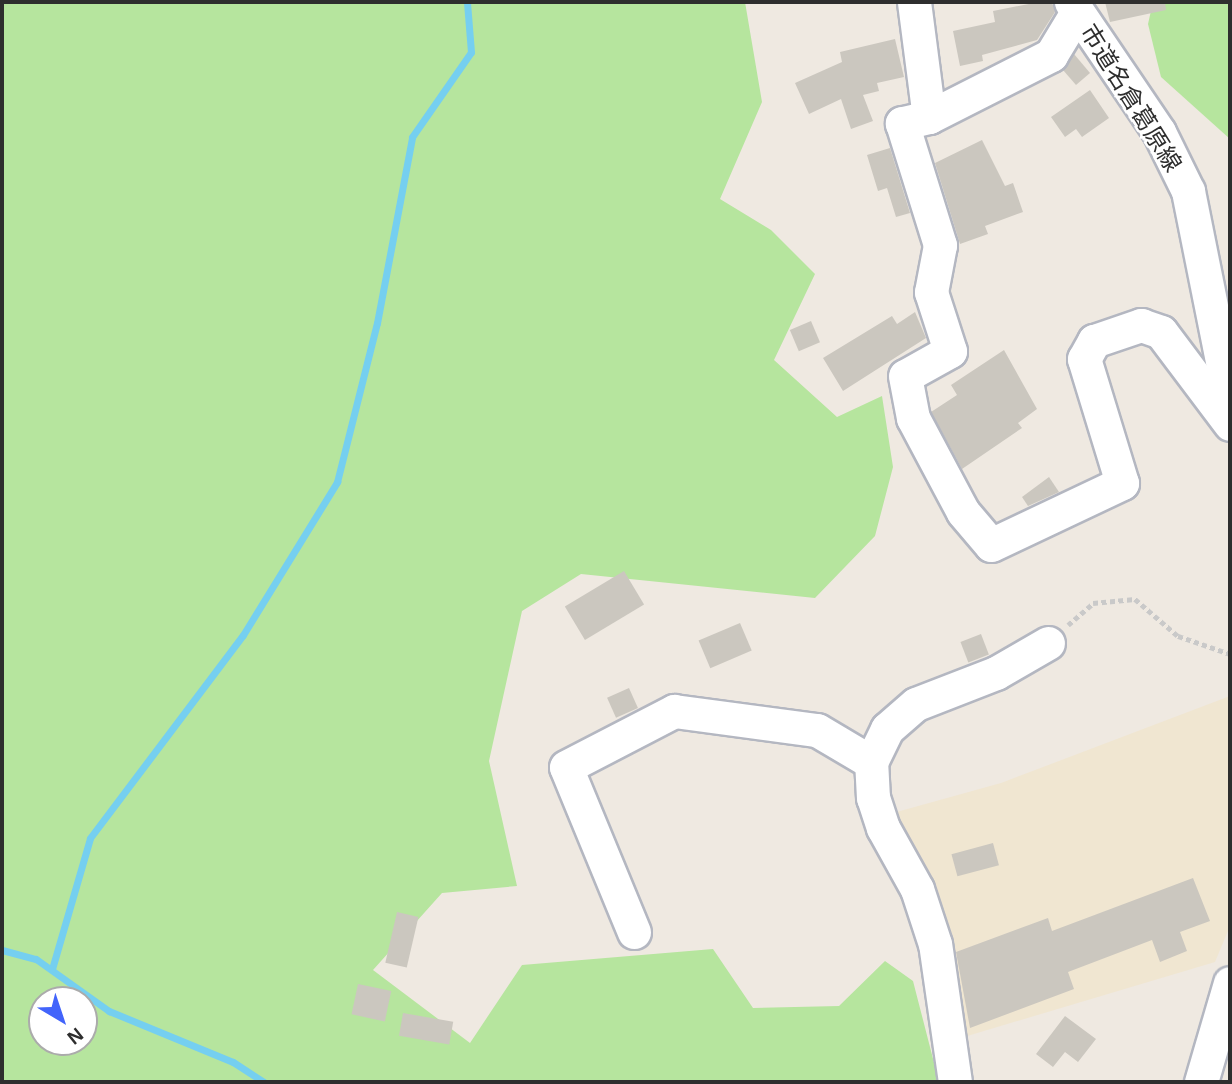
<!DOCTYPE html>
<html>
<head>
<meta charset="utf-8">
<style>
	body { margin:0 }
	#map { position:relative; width:1232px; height:1084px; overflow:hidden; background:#efe9e1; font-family:Arial,"Noto Sans JP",sans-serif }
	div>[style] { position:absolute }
	.education>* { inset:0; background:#f0e6d1 }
	.green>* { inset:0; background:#b6e59e }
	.stream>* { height:7px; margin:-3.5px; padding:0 3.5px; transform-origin:3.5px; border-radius:3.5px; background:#75cff0 }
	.building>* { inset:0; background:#cbc7bf; transform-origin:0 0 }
	.path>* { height:4.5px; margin-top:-2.25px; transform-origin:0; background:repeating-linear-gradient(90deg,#c9c9c9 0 5px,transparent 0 8.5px) }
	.roads { filter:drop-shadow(2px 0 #b4b7c1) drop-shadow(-2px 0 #b4b7c1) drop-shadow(0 2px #b4b7c1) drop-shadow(0 -2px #b4b7c1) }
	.minor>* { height:33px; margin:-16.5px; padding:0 16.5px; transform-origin:16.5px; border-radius:16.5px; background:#fff }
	span { translate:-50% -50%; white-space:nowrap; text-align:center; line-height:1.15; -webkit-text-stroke:5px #fff; paint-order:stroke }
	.street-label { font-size:24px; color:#2e2e2e }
	.frame { position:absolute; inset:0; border:4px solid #2e2e2e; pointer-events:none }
	.north { position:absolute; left:28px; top:986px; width:70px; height:70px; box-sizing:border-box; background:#fff; border:2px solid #ababab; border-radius:50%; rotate:141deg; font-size:19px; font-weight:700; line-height:28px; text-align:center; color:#2e2e2e }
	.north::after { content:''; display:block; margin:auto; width:24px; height:32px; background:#4264fb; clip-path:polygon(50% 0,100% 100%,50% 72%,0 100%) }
</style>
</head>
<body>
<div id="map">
	<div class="education">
		<i style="clip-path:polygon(1230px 696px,1230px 926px,1215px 962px,964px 1037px,893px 813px,1001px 783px)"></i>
	</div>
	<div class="green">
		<i style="clip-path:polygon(evenodd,2px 2px,745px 2px,762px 102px,720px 199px,771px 230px,815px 274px,774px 360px,837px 417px,882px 396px,893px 467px,875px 536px,815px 598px,581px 574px,522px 611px,489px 761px,517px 886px,442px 893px,373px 970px,470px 1043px,522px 965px,713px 949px,753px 1008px,839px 1006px,885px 961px,913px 981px,939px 1082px,2px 1082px,2px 2px,42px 1000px,84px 1000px,84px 1042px,42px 1042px,42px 1000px)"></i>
		<i style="clip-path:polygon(1153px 2px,1230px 2px,1230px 139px,1161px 77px,1148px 24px)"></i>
	</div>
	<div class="stream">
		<i style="left:2px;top:950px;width:35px;rotate:15deg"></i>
		<i style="left:36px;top:959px;width:90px;rotate:35.5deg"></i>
		<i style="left:109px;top:1011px;width:134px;rotate:22.4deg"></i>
		<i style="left:233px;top:1062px;width:37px;rotate:33deg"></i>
		<i style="left:52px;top:969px;width:136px;rotate:-73.8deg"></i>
		<i style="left:90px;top:838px;width:254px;rotate:-53deg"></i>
		<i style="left:243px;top:635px;width:180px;rotate:-58.4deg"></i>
		<i style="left:337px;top:482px;width:164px;rotate:-75.9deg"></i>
		<i style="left:377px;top:323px;width:189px;rotate:-79.3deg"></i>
		<i style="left:412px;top:137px;width:103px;rotate:-55.2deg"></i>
		<i style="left:471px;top:52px;width:50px;rotate:-94.6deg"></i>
	</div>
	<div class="building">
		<i style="clip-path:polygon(1039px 2px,1052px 2px,1055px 12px,1037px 40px,982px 55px,983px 61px,960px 66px,953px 31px,995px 22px,993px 11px)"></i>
		<i style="clip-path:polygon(1105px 2px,1165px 2px,1166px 10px,1110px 22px)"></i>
		<i style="clip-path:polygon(895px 39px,904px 77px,877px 83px,879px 91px,863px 95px,873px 121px,851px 129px,841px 99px,809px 114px,795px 83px,842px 62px,840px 52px)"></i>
		<i style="clip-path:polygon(1074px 54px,1090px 73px,1076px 85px,1063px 70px)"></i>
		<i style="clip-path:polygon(1090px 90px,1109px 118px,1082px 137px,1076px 129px,1065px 137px,1051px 117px)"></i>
		<i style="clip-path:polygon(982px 140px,1005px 186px,1013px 183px,1023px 212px,985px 226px,988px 234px,960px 244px,935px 163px)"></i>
		<i style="clip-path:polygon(890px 148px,910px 213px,896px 217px,887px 188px,878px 191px,867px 155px)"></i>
		<i style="clip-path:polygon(915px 312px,926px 338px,843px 391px,823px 358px,892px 316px,897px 324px)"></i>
		<i style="left:811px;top:321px;width:23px;height:23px;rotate:67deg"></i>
		<i style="clip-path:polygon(1004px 350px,1037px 409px,1018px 423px,1022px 428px,962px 469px,931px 412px,957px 395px,951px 385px)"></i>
		<i style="clip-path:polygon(1049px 477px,1059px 492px,1028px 506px,1022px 497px)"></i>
		<i style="left:624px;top:571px;width:39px;height:69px;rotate:59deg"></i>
		<i style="left:740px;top:623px;width:30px;height:45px;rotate:67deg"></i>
		<i style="left:981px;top:634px;width:22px;height:22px;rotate:69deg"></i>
		<i style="left:629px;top:688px;width:22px;height:24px;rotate:66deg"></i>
		<i style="left:993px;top:843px;width:23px;height:43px;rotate:75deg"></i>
		<i style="clip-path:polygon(1193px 878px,1210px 921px,1180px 932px,1187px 951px,1160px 962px,1152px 940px,1068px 972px,1074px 989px,970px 1028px,956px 952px,1048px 918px,1052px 931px)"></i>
		<i style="left:397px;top:912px;width:22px;height:52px;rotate:13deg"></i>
		<i style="left:358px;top:984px;width:34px;height:31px;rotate:12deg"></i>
		<i style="left:403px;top:1013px;width:51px;height:23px;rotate:10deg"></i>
		<i style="clip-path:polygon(1065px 1016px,1096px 1039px,1078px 1062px,1065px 1052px,1053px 1067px,1036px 1054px)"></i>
	</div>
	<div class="path">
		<i style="left:1068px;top:625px;width:33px;rotate:-41deg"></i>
		<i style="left:1093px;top:603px;width:42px;rotate:-5.4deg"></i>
		<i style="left:1135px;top:599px;width:57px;rotate:40.7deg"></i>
		<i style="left:1178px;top:636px;width:55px;rotate:19.1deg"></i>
	</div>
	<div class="roads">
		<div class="minor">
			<i style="left:914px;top:2px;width:116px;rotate:82.6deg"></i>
			<i style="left:929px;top:117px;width:28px;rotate:167deg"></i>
			<i style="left:902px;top:123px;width:128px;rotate:72.7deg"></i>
			<i style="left:940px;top:245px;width:48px;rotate:100.8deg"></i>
			<i style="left:931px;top:292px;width:62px;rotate:72.1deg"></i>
			<i style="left:950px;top:351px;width:51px;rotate:150.9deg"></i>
			<i style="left:905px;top:376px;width:43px;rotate:79.2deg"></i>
			<i style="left:913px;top:418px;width:106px;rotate:62deg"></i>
			<i style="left:963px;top:512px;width:43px;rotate:49.7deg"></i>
			<i style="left:991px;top:545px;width:145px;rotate:-25.3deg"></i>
			<i style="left:1122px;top:483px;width:130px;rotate:-107deg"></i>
			<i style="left:1084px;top:359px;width:21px;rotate:-61deg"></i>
			<i style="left:1094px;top:341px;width:50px;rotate:-18.8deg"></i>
			<i style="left:1141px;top:325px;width:21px;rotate:19deg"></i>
			<i style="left:1161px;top:332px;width:115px;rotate:53.1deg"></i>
			<i style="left:1071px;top:2px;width:157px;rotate:55.9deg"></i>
			<i style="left:1159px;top:132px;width:66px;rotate:63.8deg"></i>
			<i style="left:1188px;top:191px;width:214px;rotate:78.7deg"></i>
			<i style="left:929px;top:117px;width:137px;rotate:-26.9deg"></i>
			<i style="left:1051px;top:55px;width:50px;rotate:-58.8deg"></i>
			<i style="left:634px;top:932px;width:178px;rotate:-112.4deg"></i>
			<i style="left:566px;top:767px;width:122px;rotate:-27.4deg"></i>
			<i style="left:674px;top:711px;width:144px;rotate:7.6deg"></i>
			<i style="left:817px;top:730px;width:63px;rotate:30.7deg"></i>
			<i style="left:955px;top:1082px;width:139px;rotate:-98.2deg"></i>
			<i style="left:935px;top:944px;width:58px;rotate:-108.1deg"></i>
			<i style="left:917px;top:889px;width:70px;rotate:-119.1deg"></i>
			<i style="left:883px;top:828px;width:32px;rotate:-108deg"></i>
			<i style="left:873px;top:798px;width:36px;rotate:-93deg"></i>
			<i style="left:871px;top:762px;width:37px;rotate:-64deg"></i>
			<i style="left:887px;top:729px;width:38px;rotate:-41deg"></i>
			<i style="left:916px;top:704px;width:86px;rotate:-21.2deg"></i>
			<i style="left:996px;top:673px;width:60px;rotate:-30deg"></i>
			<i style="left:1201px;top:1082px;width:103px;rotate:-73.7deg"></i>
		</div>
	</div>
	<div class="street-label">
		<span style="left:1131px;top:98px;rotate:58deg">市道名倉葛原線</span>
	</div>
	<div class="frame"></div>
	<div class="north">N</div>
</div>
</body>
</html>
